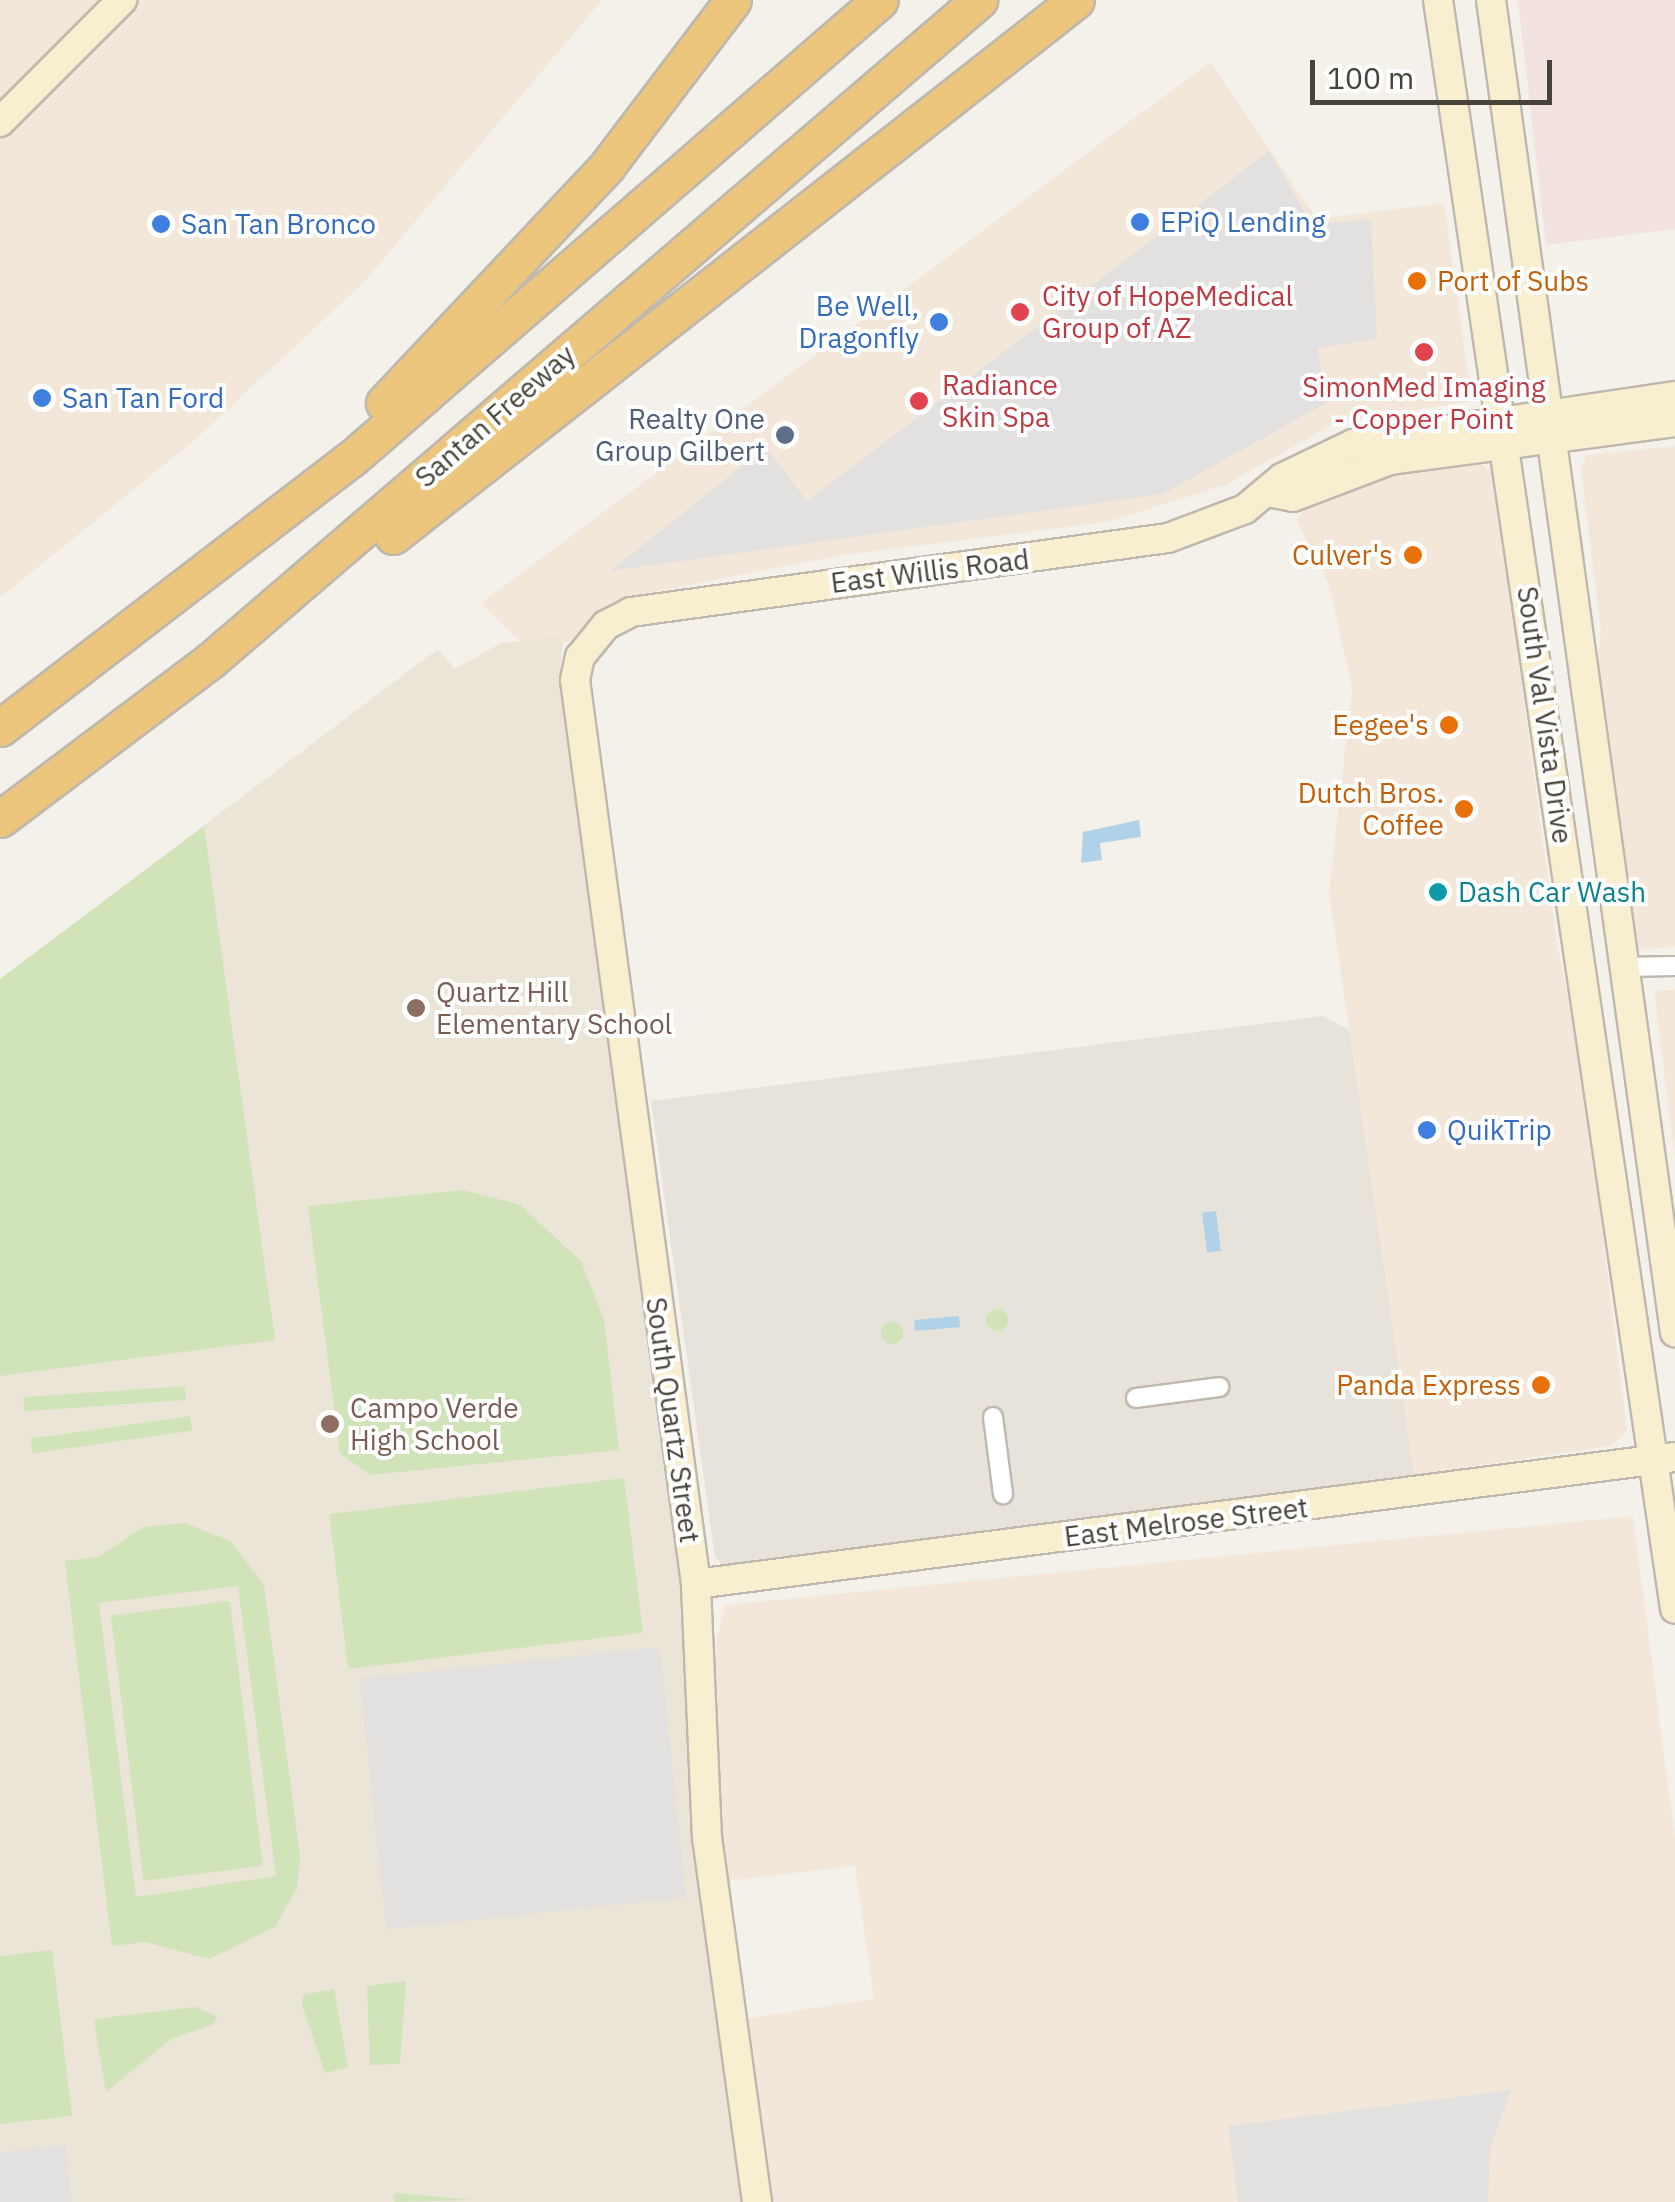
<!DOCTYPE html>
<html>
<head>
<meta charset="utf-8">
<style>
	body { margin:0 }
	#map { position:relative; width:1675px; height:2202px; overflow:hidden; background:#f4f1eb; font-family:"IBM Plex Sans",sans-serif }
	div>[style] { position:absolute }
	.residential>* { inset:0; background:#e7e3da }
	.commercial>* { inset:0; background:#f2e7d9 }
	.education>* { inset:0; background:#ebe5d7 }
	.medical>* { inset:0; background:#f2e2e0 }
	.green>* { inset:0; background:#d0e3b9; transform-origin:0 0 }
	.round { border-radius:50% }
	.parking>* { inset:0; background:#e3e1df; transform-origin:0 0 }
	.water>* { inset:0; background:#afd2e8; transform-origin:0 0 }
	.roads { filter:drop-shadow(2px 0 #beb8af) drop-shadow(-2px 0 #beb8af) drop-shadow(0 2px #beb8af) drop-shadow(0 -2px #beb8af) }
	.street>* { height:18px; margin:-9px; padding:0 9px; transform-origin:9px; border-radius:9px; background:#fff }
	.secondary>* { height:28px; margin:-14px; padding:0 14px; transform-origin:14px; border-radius:14px; background:#f8eed0 }
	.highway>* { height:35px; margin:-17.5px; padding:0 17.5px; transform-origin:17.5px; border-radius:17.5px; background:#edc67d }
	.dots>* { width:28px; height:28px; translate:-50% -50%; box-sizing:border-box; border:5px solid #fff; border-radius:50% }
	span { translate:-50% -50%; white-space:nowrap; text-align:center; line-height:1.15; -webkit-text-stroke:8px #fff; paint-order:stroke }
	.shop-label { font-size:28px; color:#366cbe }
	.left { translate:0 -50%; text-align:left }
	.right { translate:-100% -50%; text-align:right }
	.food-label { font-size:28px; color:#c56008 }
	.health-label { font-size:28px; color:#be3a42 }
	.street-label { font-size:28px; color:#47423a }
	.service-label { font-size:28px; color:#4e5e75 }
	.culture-label { font-size:28px; color:#0d838f }
	.education-label { font-size:28px; color:#785e54 }
	.scale { position:absolute; left:1310px; top:60px; width:242px; height:45px; box-sizing:border-box; border:5px solid #47423a; border-top:0; padding-left:12px; font-size:30px; line-height:35px; white-space:nowrap; color:#47423a; -webkit-text-stroke:8px #fff; paint-order:stroke }
</style>
</head>
<body>
<div id="map">
	<div class="residential">
		<i style="clip-path:polygon(1323px 1016px,1351px 1031px,1414px 1475px,726px 1568px,715px 1557px,651px 1101px)"></i>
	</div>
	<div class="commercial">
		<i style="clip-path:polygon(0 0,602px 0,365px 281px,196px 439px,0 598px)"></i>
		<i style="clip-path:polygon(1210px 62px,1317px 219px,1444px 203px,1472px 401px,1337px 422px,1225px 485px,1107px 522px,843px 555px,627px 597px,569px 642px,520px 641px,481px 603px)"></i>
		<i style="clip-path:polygon(1675px 446px,1675px 947px,1639px 949px,1597px 668px,1601px 631px,1581px 471px,1586px 455px)"></i>
		<i style="clip-path:polygon(1477px 462px,1493px 473px,1557px 945px,1581px 1056px,1627px 1431px,1611px 1446px,1414px 1475px,1329px 892px,1352px 688px,1329px 585px,1297px 521px,1305px 507px,1382px 476px)"></i>
		<i style="clip-path:polygon(1675px 989px,1675px 1160px,1654px 991px)"></i>
		<i style="clip-path:polygon(1633px 1516px,1675px 1839px,1675px 2202px,773px 2202px,743px 2019px,874px 1999px,855px 1866px,725px 1881px,713px 1659px,725px 1605px)"></i>
	</div>
	<div class="education">
		<i style="clip-path:polygon(563px 637px,560px 680px,680px 1559px,689px 1770px,742px 2202px,0 2202px,0 979px,438px 649px,455px 669px,501px 643px)"></i>
	</div>
	<div class="medical">
		<i style="clip-path:polygon(1518px 0,1675px 0,1675px 229px,1546px 245px)"></i>
	</div>
	<div class="green">
		<i style="clip-path:polygon(204px 826px,275px 1340px,0 1376px,0 979px)"></i>
		<i style="clip-path:polygon(463px 1190px,520px 1205px,581px 1261px,604px 1320px,619px 1450px,370px 1475px,340px 1453px,308px 1206px)"></i>
		<i class="round" style="left:986px;top:1309px;width:22px;height:22px"></i>
		<i class="round" style="left:881px;top:1322px;width:22px;height:22px"></i>
		<i style="left:185px;top:1386px;width:14px;height:162px;rotate:86deg"></i>
		<i style="left:190px;top:1416px;width:15px;height:161px;rotate:82deg"></i>
		<i style="left:624px;top:1478px;width:156px;height:297px;rotate:83deg"></i>
		<i style="clip-path:polygon(evenodd,185px 1523px,230px 1541px,264px 1585px,300px 1856px,297px 1888px,275px 1927px,209px 1959px,145px 1942px,112px 1946px,65px 1561px,98px 1557px,143px 1527px,185px 1523px,238px 1586px,276px 1876px,136px 1897px,99px 1603px,238px 1586px)"></i>
		<i style="left:230px;top:1601px;width:267px;height:120px;rotate:83deg"></i>
		<i style="clip-path:polygon(52px 1950px,72px 2116px,0 2124px,0 1956px)"></i>
		<i style="clip-path:polygon(406px 1981px,400px 2064px,370px 2065px,367px 1986px)"></i>
		<i style="clip-path:polygon(334px 1989px,348px 2067px,325px 2073px,302px 2005px,303px 1995px)"></i>
		<i style="clip-path:polygon(196px 2007px,217px 2016px,214px 2024px,171px 2039px,106px 2092px,94px 2019px)"></i>
		<i style="clip-path:polygon(395px 2193px,473px 2200px,394px 2202px)"></i>
	</div>
	<div class="parking">
		<i style="clip-path:polygon(1269px 151px,1312px 224px,1371px 219px,1377px 339px,1318px 348px,1326px 403px,1163px 494px,610px 571px,766px 447px,807px 501px)"></i>
		<i style="left:660px;top:1647px;width:252px;height:302px;rotate:84deg"></i>
		<i style="clip-path:polygon(1511px 2090px,1490px 2150px,1488px 2202px,1238px 2202px,1228px 2126px)"></i>
		<i style="clip-path:polygon(66px 2145px,72px 2202px,0 2202px,0 2152px)"></i>
	</div>
	<div class="water">
		<i style="clip-path:polygon(1139px 820px,1141px 837px,1100px 843px,1102px 860px,1081px 863px,1083px 832px)"></i>
		<i style="left:1216px;top:1211px;width:40px;height:14px;rotate:83deg"></i>
		<i style="left:959px;top:1316px;width:11px;height:45px;rotate:85deg"></i>
	</div>
	<div class="roads">
		<div class="street">
			<i style="left:1624px;top:967px;width:51px;rotate:-1.1deg"></i>
			<i style="left:1136px;top:1398px;width:84px;rotate:-7.5deg"></i>
			<i style="left:993px;top:1417px;width:78px;rotate:82.6deg"></i>
		</div>
		<div class="secondary">
			<i style="left:1438px;top:0;width:1626px;rotate:81.62deg"></i>
			<i style="left:1491px;top:0;width:1345px;rotate:82.14deg"></i>
			<i style="left:0;top:122px;width:173px;rotate:-45deg"></i>
			<i style="left:1273px;top:493px;width:20px;rotate:11deg"></i>
			<i style="left:1293px;top:497px;width:104px;rotate:-20.9deg"></i>
			<i style="left:1390px;top:460px;width:288px;rotate:-7.6deg"></i>
			<i style="left:696px;top:1584px;width:987px;rotate:-7.39deg"></i>
			<i style="left:757px;top:2202px;width:367px;rotate:-97.8deg"></i>
			<i style="left:707px;top:1838px;width:254px;rotate:-92.5deg"></i>
			<i style="left:696px;top:1584px;width:912px;rotate:-97.62deg"></i>
			<i style="left:575px;top:680px;width:24px;rotate:-78deg"></i>
			<i style="left:580px;top:657px;width:41px;rotate:-50.9deg"></i>
			<i style="left:606px;top:625px;width:28px;rotate:-27deg"></i>
			<i style="left:631px;top:612px;width:542px;rotate:-7.85deg"></i>
			<i style="left:1168px;top:538px;width:82px;rotate:-20.6deg"></i>
			<i style="left:1245px;top:509px;width:48px;rotate:-40deg"></i>
			<i style="left:1282px;top:478px;width:79px;rotate:-25.6deg"></i>
			<i style="left:1353px;top:444px;width:326px;rotate:-8.5deg"></i>
		</div>
		<div class="highway">
			<i style="left:384px;top:403px;width:325px;rotate:-46.7deg"></i>
			<i style="left:607px;top:166px;width:208px;rotate:-52.8deg"></i>
			<i style="left:393px;top:536px;width:868px;rotate:-38.12deg"></i>
			<i style="left:0;top:728px;width:442px;rotate:-37.5deg"></i>
			<i style="left:351px;top:459px;width:700px;rotate:-40.95deg"></i>
			<i style="left:0;top:819px;width:264px;rotate:-37deg"></i>
			<i style="left:211px;top:660px;width:1013px;rotate:-40.67deg"></i>
		</div>
	</div>
	<div class="dots">
		<i style="left:1140px;top:222px;background:#3f7fe0"></i>
		<i style="left:161px;top:224px;background:#3f7fe0"></i>
		<i style="left:1417px;top:281px;background:#e8710a"></i>
		<i style="left:1020px;top:312px;background:#e0444e"></i>
		<i style="left:939px;top:322px;background:#3f7fe0"></i>
		<i style="left:1424px;top:352px;background:#e0444e"></i>
		<i style="left:42px;top:398px;background:#3f7fe0"></i>
		<i style="left:919px;top:401px;background:#e0444e"></i>
		<i style="left:785px;top:435px;background:#5c6f8a"></i>
		<i style="left:1413px;top:555px;background:#e8710a"></i>
		<i style="left:1449px;top:725px;background:#e8710a"></i>
		<i style="left:1464px;top:809px;background:#e8710a"></i>
		<i style="left:1438px;top:892px;background:#0f9aa8"></i>
		<i style="left:416px;top:1008px;background:#8d6e63"></i>
		<i style="left:1427px;top:1130px;background:#3f7fe0"></i>
		<i style="left:1541px;top:1385px;background:#e8710a"></i>
		<i style="left:330px;top:1424px;background:#8d6e63"></i>
	</div>
	<div class="shop-label">
		<span class="left" style="left:1160px;top:222px">EPiQ Lending</span>
		<span class="left" style="left:181px;top:224px">San Tan Bronco</span>
		<span class="right" style="left:919px;top:322px">Be Well,<br>Dragonfly</span>
		<span class="left" style="left:62px;top:398px">San Tan Ford</span>
		<span class="left" style="left:1447px;top:1130px">QuikTrip</span>
	</div>
	<div class="food-label">
		<span class="left" style="left:1437px;top:281px">Port of Subs</span>
		<span class="right" style="left:1393px;top:555px">Culver's</span>
		<span class="right" style="left:1429px;top:725px">Eegee's</span>
		<span class="right" style="left:1444px;top:809px">Dutch Bros.<br>Coffee</span>
		<span class="right" style="left:1521px;top:1385px">Panda Express</span>
	</div>
	<div class="health-label">
		<span class="left" style="left:1042px;top:312px">City of HopeMedical<br>Group of AZ</span>
		<span class="left" style="left:942px;top:401px">Radiance<br>Skin Spa</span>
		<span style="left:1424px;top:403px">SimonMed Imaging<br>- Copper Point</span>
	</div>
	<div class="street-label">
		<span style="left:495px;top:416px;rotate:-41deg">Santan Freeway</span>
		<span style="left:930px;top:571px;rotate:-7deg">East Willis Road</span>
		<span style="left:1545px;top:715px;rotate:82deg">South Val Vista Drive</span>
		<span style="left:673px;top:1420px;rotate:82deg">South Quartz Street</span>
		<span style="left:1186px;top:1522px;rotate:-7deg">East Melrose Street</span>
	</div>
	<div class="service-label">
		<span class="right" style="left:765px;top:435px">Realty One<br>Group Gilbert</span>
	</div>
	<div class="culture-label">
		<span class="left" style="left:1458px;top:892px">Dash Car Wash</span>
	</div>
	<div class="education-label">
		<span class="left" style="left:436px;top:1008px">Quartz Hill<br>Elementary School</span>
		<span class="left" style="left:350px;top:1424px">Campo Verde<br>High School</span>
	</div>
	<div class="scale">100 m</div>
</div>
</body>
</html>
